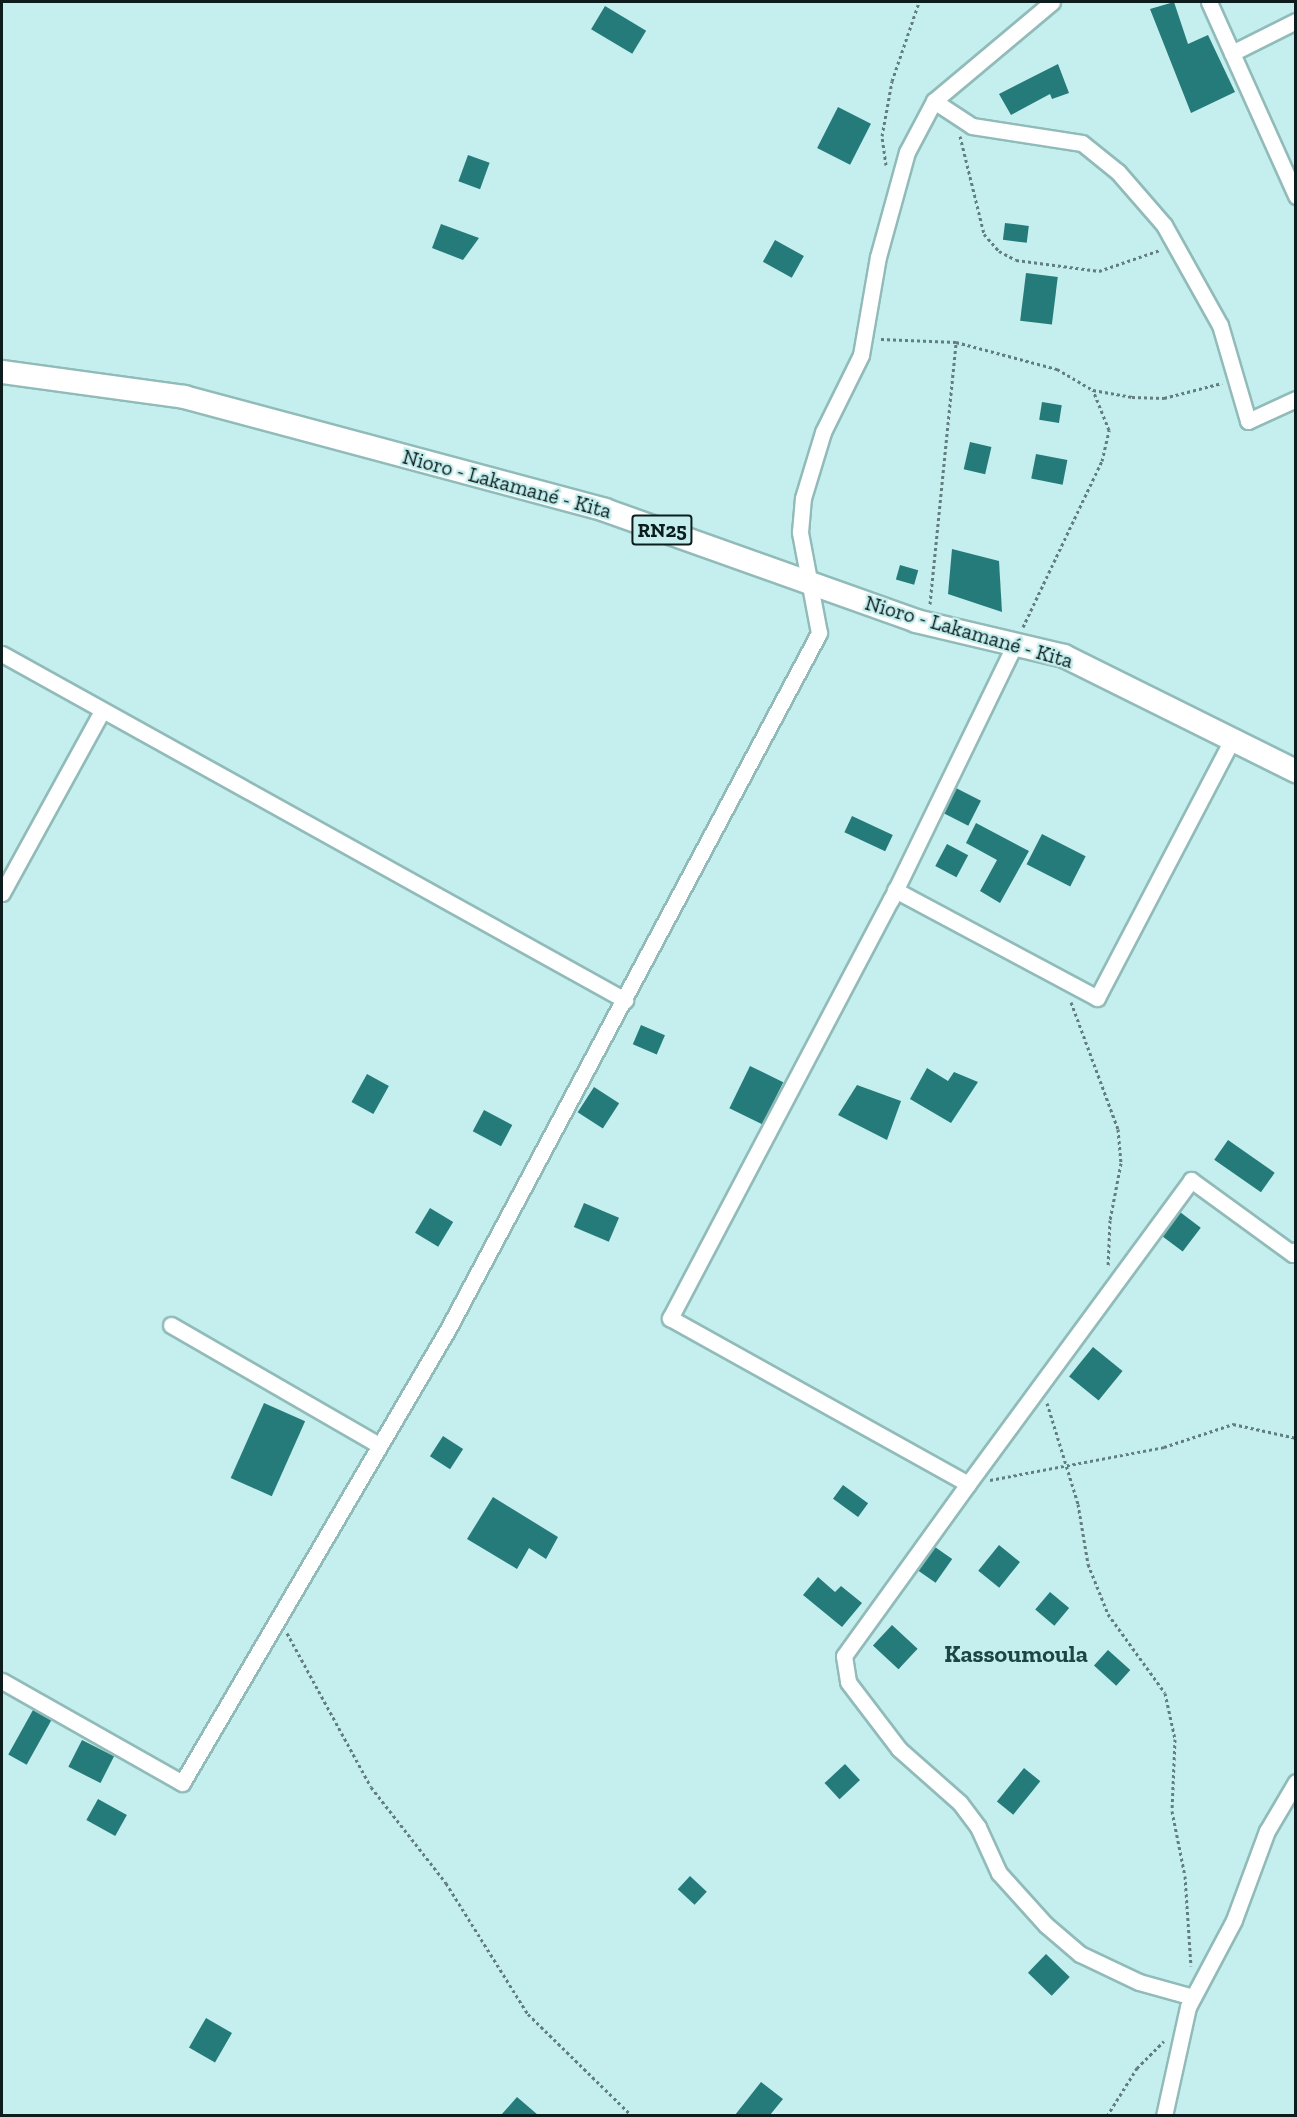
<!DOCTYPE html>
<html>
<head>
<meta charset="utf-8">
<style>
	body { margin:0 }
	#map { position:relative; width:1297px; height:2117px; overflow:hidden; background:#c4efee; font-family:"Zilla Slab",serif }
	div>[style] { position:absolute }
	.building>* { inset:0; background:#257b7a; transform-origin:0 0 }
	.path>* { height:3px; margin-top:-1.5px; transform-origin:0; background:repeating-linear-gradient(90deg,#627e7e 0 3px,transparent 0 6px) }
	.roads { filter:drop-shadow(2px 0 #91bbb9) drop-shadow(-2px 0 #91bbb9) drop-shadow(0 2px #91bbb9) drop-shadow(0 -2px #91bbb9) }
	.street>* { height:15px; margin:-7.5px; padding:0 7.5px; transform-origin:7.5px; border-radius:7.5px; background:#fff }
	.primary>* { height:22px; margin:-11px; padding:0 11px; transform-origin:11px; border-radius:11px; background:#fff }
	span { translate:-50% -50%; white-space:nowrap; text-align:center; line-height:1.15; -webkit-text-stroke:4.5px #c4efee; paint-order:stroke }
	.shield-label span { padding:2px 4px; background:#c4efee; border:2px solid; border-radius:4px; -webkit-text-stroke-width:0 }
	.shield-label { font-size:20px; color:#0d1d1d; font-weight:700 }
	.street-label { font-size:21px; color:#0d1d1d }
	.quarter-label { font-size:24px; color:#1d4544; font-weight:700 }
	.frame { position:absolute; inset:0; border:3px solid #0d1d1d; pointer-events:none }
</style>
</head>
<body>
<div id="map">
	<div class="building">
		<i style="clip-path:polygon(1174px 2px,1188px 44px,1208px 35px,1235px 92px,1191px 113px,1150px 9px)"></i>
		<i style="left:605px;top:6px;width:48px;height:27px;rotate:31deg"></i>
		<i style="clip-path:polygon(1058px 64px,1069px 93px,1052px 99px,1050px 94px,1011px 115px,999px 94px)"></i>
		<i style="left:838px;top:107px;width:37px;height:46px;rotate:27deg"></i>
		<i style="left:468px;top:155px;width:23px;height:28px;rotate:20deg"></i>
		<i style="left:1005px;top:223px;width:24px;height:17px;rotate:7deg"></i>
		<i style="clip-path:polygon(441px 224px,479px 238px,463px 260px,432px 248px)"></i>
		<i style="left:775px;top:240px;width:33px;height:25px;rotate:29deg"></i>
		<i style="left:1026px;top:273px;width:32px;height:48px;rotate:7deg"></i>
		<i style="left:1042px;top:402px;width:20px;height:18px;rotate:9deg"></i>
		<i style="left:970px;top:442px;width:22px;height:28px;rotate:13deg"></i>
		<i style="left:1036px;top:454px;width:32px;height:25px;rotate:11deg"></i>
		<i style="clip-path:polygon(952px 549px,999px 561px,1002px 612px,948px 594px)"></i>
		<i style="left:900px;top:565px;width:19px;height:15px;rotate:16deg"></i>
		<i style="left:956px;top:788px;width:28px;height:28px;rotate:27deg"></i>
		<i style="left:852px;top:816px;width:45px;height:18px;rotate:25deg"></i>
		<i style="clip-path:polygon(976px 823px,1029px 851px,1000px 903px,980px 891px,997px 860px,966px 843px)"></i>
		<i style="left:1042px;top:834px;width:49px;height:34px;rotate:27deg"></i>
		<i style="left:947px;top:844px;width:24px;height:25px;rotate:28deg"></i>
		<i style="left:641px;top:1025px;width:26px;height:21px;rotate:23deg"></i>
		<i style="left:750px;top:1066px;width:37px;height:47px;rotate:26deg"></i>
		<i style="clip-path:polygon(927px 1068px,948px 1081px,954px 1072px,978px 1082px,951px 1123px,910px 1099px)"></i>
		<i style="left:367px;top:1074px;width:25px;height:32px;rotate:29deg"></i>
		<i style="clip-path:polygon(857px 1085px,901px 1101px,887px 1140px,838px 1115px)"></i>
		<i style="left:594px;top:1087px;width:30px;height:30px;rotate:33deg"></i>
		<i style="left:484px;top:1110px;width:32px;height:24px;rotate:28deg"></i>
		<i style="left:1228px;top:1140px;width:57px;height:24px;rotate:35deg"></i>
		<i style="left:584px;top:1203px;width:38px;height:26px;rotate:23deg"></i>
		<i style="left:430px;top:1208px;width:27px;height:29px;rotate:31deg"></i>
		<i style="left:1180px;top:1212px;width:26px;height:30px;rotate:37deg"></i>
		<i style="left:1093px;top:1347px;width:38px;height:38px;rotate:39deg"></i>
		<i style="left:264px;top:1403px;width:45px;height:82px;rotate:24deg"></i>
		<i style="left:443px;top:1436px;width:24px;height:24px;rotate:33deg"></i>
		<i style="left:843px;top:1485px;width:31px;height:17px;rotate:36deg"></i>
		<i style="clip-path:polygon(493px 1497px,558px 1537px,546px 1559px,529px 1548px,517px 1569px,467px 1539px)"></i>
		<i style="left:999px;top:1545px;width:27px;height:33px;rotate:39deg"></i>
		<i style="left:935px;top:1547px;width:21px;height:29px;rotate:35deg"></i>
		<i style="clip-path:polygon(818px 1577px,835px 1592px,841px 1586px,862px 1603px,842px 1627px,803px 1595px)"></i>
		<i style="left:1050px;top:1592px;width:25px;height:23px;rotate:40deg"></i>
		<i style="left:892px;top:1625px;width:35px;height:28px;rotate:43deg"></i>
		<i style="left:1108px;top:1650px;width:30px;height:21px;rotate:42deg"></i>
		<i style="left:33px;top:1710px;width:21px;height:51px;rotate:29deg"></i>
		<i style="left:82px;top:1740px;width:36px;height:30px;rotate:27deg"></i>
		<i style="left:845px;top:1764px;width:22px;height:28px;rotate:47deg"></i>
		<i style="left:1024px;top:1768px;width:21px;height:43px;rotate:39deg"></i>
		<i style="left:98px;top:1799px;width:33px;height:24px;rotate:29deg"></i>
		<i style="left:690px;top:1876px;width:23px;height:18px;rotate:43deg"></i>
		<i style="left:1046px;top:1954px;width:33px;height:26px;rotate:44deg"></i>
		<i style="left:206px;top:2018px;width:30px;height:34px;rotate:30deg"></i>
		<i style="clip-path:polygon(761px 2082px,783px 2099px,770px 2115px,735px 2115px)"></i>
		<i style="clip-path:polygon(517px 2097px,538px 2115px,501px 2115px)"></i>
	</div>
	<div class="path">
		<i style="left:960px;top:136px;width:101px;rotate:76.2deg"></i>
		<i style="left:984px;top:234px;width:23px;rotate:49deg"></i>
		<i style="left:999px;top:251px;width:19px;rotate:28deg"></i>
		<i style="left:1016px;top:260px;width:84px;rotate:7.5deg"></i>
		<i style="left:1099px;top:271px;width:65px;rotate:-19deg"></i>
		<i style="left:886px;top:165px;width:29px;rotate:-98deg"></i>
		<i style="left:882px;top:136px;width:56px;rotate:-79.7deg"></i>
		<i style="left:892px;top:81px;width:83px;rotate:-71.1deg"></i>
		<i style="left:881px;top:339px;width:75px;rotate:2.3deg"></i>
		<i style="left:956px;top:342px;width:105px;rotate:15deg"></i>
		<i style="left:1057px;top:369px;width:42px;rotate:30.3deg"></i>
		<i style="left:1093px;top:390px;width:40px;rotate:10deg"></i>
		<i style="left:1132px;top:397px;width:32px;rotate:2deg"></i>
		<i style="left:1164px;top:398px;width:60px;rotate:-14.5deg"></i>
		<i style="left:930px;top:604px;width:263px;rotate:-84.3deg"></i>
		<i style="left:1023px;top:627px;width:184px;rotate:-64.6deg"></i>
		<i style="left:1102px;top:461px;width:32px;rotate:-77deg"></i>
		<i style="left:1109px;top:430px;width:43px;rotate:-111.8deg"></i>
		<i style="left:1071px;top:1002px;width:135px;rotate:69.7deg"></i>
		<i style="left:1118px;top:1129px;width:34px;rotate:85deg"></i>
		<i style="left:1121px;top:1163px;width:58px;rotate:100.9deg"></i>
		<i style="left:1110px;top:1220px;width:47px;rotate:92.4deg"></i>
		<i style="left:1047px;top:1403px;width:106px;rotate:72.9deg"></i>
		<i style="left:1078px;top:1504px;width:61px;rotate:80.5deg"></i>
		<i style="left:1088px;top:1564px;width:54px;rotate:68.2deg"></i>
		<i style="left:1108px;top:1614px;width:97px;rotate:54.2deg"></i>
		<i style="left:1165px;top:1693px;width:47px;rotate:77.7deg"></i>
		<i style="left:1175px;top:1739px;width:72px;rotate:92.4deg"></i>
		<i style="left:1172px;top:1811px;width:66px;rotate:78.7deg"></i>
		<i style="left:1185px;top:1876px;width:90px;rotate:86.2deg"></i>
		<i style="left:990px;top:1480px;width:177px;rotate:-10.7deg"></i>
		<i style="left:1164px;top:1447px;width:73px;rotate:-18.4deg"></i>
		<i style="left:1233px;top:1424px;width:65px;rotate:12.5deg"></i>
		<i style="left:287px;top:1633px;width:175px;rotate:61.4deg"></i>
		<i style="left:371px;top:1787px;width:122px;rotate:52deg"></i>
		<i style="left:446px;top:1883px;width:155px;rotate:58deg"></i>
		<i style="left:528px;top:2014px;width:146px;rotate:44.4deg"></i>
		<i style="left:1107px;top:2116px;width:57px;rotate:-58deg"></i>
		<i style="left:1137px;top:2068px;width:38px;rotate:-45deg"></i>
	</div>
	<div class="roads">
		<div class="street">
			<i style="left:1209px;top:2px;width:213px;rotate:65.8deg"></i>
			<i style="left:1232px;top:53px;width:72px;rotate:-26.6deg"></i>
			<i style="left:934px;top:101px;width:45px;rotate:33.3deg"></i>
			<i style="left:972px;top:126px;width:111px;rotate:8.8deg"></i>
			<i style="left:1082px;top:143px;width:46px;rotate:38.9deg"></i>
			<i style="left:1118px;top:172px;width:70px;rotate:49deg"></i>
			<i style="left:1164px;top:225px;width:115px;rotate:60.8deg"></i>
			<i style="left:1220px;top:325px;width:100px;rotate:73.7deg"></i>
			<i style="left:1248px;top:421px;width:53px;rotate:-24.6deg"></i>
			<i style="left:1015px;top:644px;width:284px;rotate:115.9deg"></i>
			<i style="left:891px;top:899px;width:474px;rotate:117.8deg"></i>
			<i style="left:670px;top:1318px;width:341px;rotate:29.1deg"></i>
			<i style="left:968px;top:1484px;width:377px;rotate:-53.7deg"></i>
			<i style="left:1191px;top:1180px;width:126px;rotate:36deg"></i>
			<i style="left:1293px;top:1254px;width:5px;rotate:-53deg"></i>
			<i style="left:2px;top:654px;width:713px;rotate:29.05deg"></i>
			<i style="left:895px;top:890px;width:229px;rotate:28.1deg"></i>
			<i style="left:1097px;top:998px;width:293px;rotate:-62.4deg"></i>
			<i style="left:2px;top:893px;width:208px;rotate:-61.2deg"></i>
			<i style="left:171px;top:1325px;width:240px;rotate:30deg"></i>
			<i style="left:968px;top:1484px;width:212px;rotate:125.8deg"></i>
			<i style="left:844px;top:1656px;width:26px;rotate:81deg"></i>
			<i style="left:848px;top:1682px;width:84px;rotate:52.7deg"></i>
			<i style="left:899px;top:1749px;width:81px;rotate:41.5deg"></i>
			<i style="left:960px;top:1803px;width:30px;rotate:53deg"></i>
			<i style="left:978px;top:1827px;width:51px;rotate:65.5deg"></i>
			<i style="left:999px;top:1873px;width:70px;rotate:47.9deg"></i>
			<i style="left:1046px;top:1925px;width:45px;rotate:40.5deg"></i>
			<i style="left:1080px;top:1954px;width:65px;rotate:25.4deg"></i>
			<i style="left:1139px;top:1982px;width:56px;rotate:15.5deg"></i>
			<i style="left:2px;top:1681px;width:207px;rotate:29.5deg"></i>
			<i style="left:182px;top:1783px;width:526px;rotate:-59.63deg"></i>
			<i style="left:448px;top:1329px;width:789px;rotate:-61.94deg"></i>
			<i style="left:819px;top:633px;width:103px;rotate:-100.7deg"></i>
			<i style="left:800px;top:532px;width:34px;rotate:-85deg"></i>
			<i style="left:803px;top:498px;width:69px;rotate:-73.1deg"></i>
			<i style="left:823px;top:432px;width:86px;rotate:-63.7deg"></i>
			<i style="left:861px;top:355px;width:99px;rotate:-80.2deg"></i>
			<i style="left:878px;top:257px;width:109px;rotate:-74.6deg"></i>
			<i style="left:907px;top:152px;width:58px;rotate:-62.1deg"></i>
			<i style="left:934px;top:101px;width:154px;rotate:-40deg"></i>
			<i style="left:1164px;top:2116px;width:112px;rotate:-77.6deg"></i>
			<i style="left:1188px;top:2007px;width:98px;rotate:-62.1deg"></i>
			<i style="left:1234px;top:1920px;width:95px;rotate:-69.7deg"></i>
			<i style="left:1267px;top:1831px;width:57px;rotate:-59.4deg"></i>
		</div>
		<div class="primary">
			<i style="left:2px;top:372px;width:184px;rotate:7.8deg"></i>
			<i style="left:184px;top:397px;width:436px;rotate:15deg"></i>
			<i style="left:605px;top:510px;width:330px;rotate:19.6deg"></i>
			<i style="left:916px;top:621px;width:152px;rotate:13.3deg"></i>
			<i style="left:1064px;top:656px;width:259px;rotate:26.4deg"></i>
		</div>
	</div>
	<div class="shield-label">
		<span style="left:662px;top:530px">RN25</span>
	</div>
	<div class="street-label">
		<span style="left:507px;top:484px;rotate:15deg">Nioro - Lakamané - Kita</span>
		<span style="left:969px;top:632px;rotate:16deg">Nioro - Lakamané - Kita</span>
	</div>
	<div class="quarter-label">
		<span style="left:1016px;top:1654px">Kassoumoula</span>
	</div>
	<div class="frame"></div>
</div>
</body>
</html>
